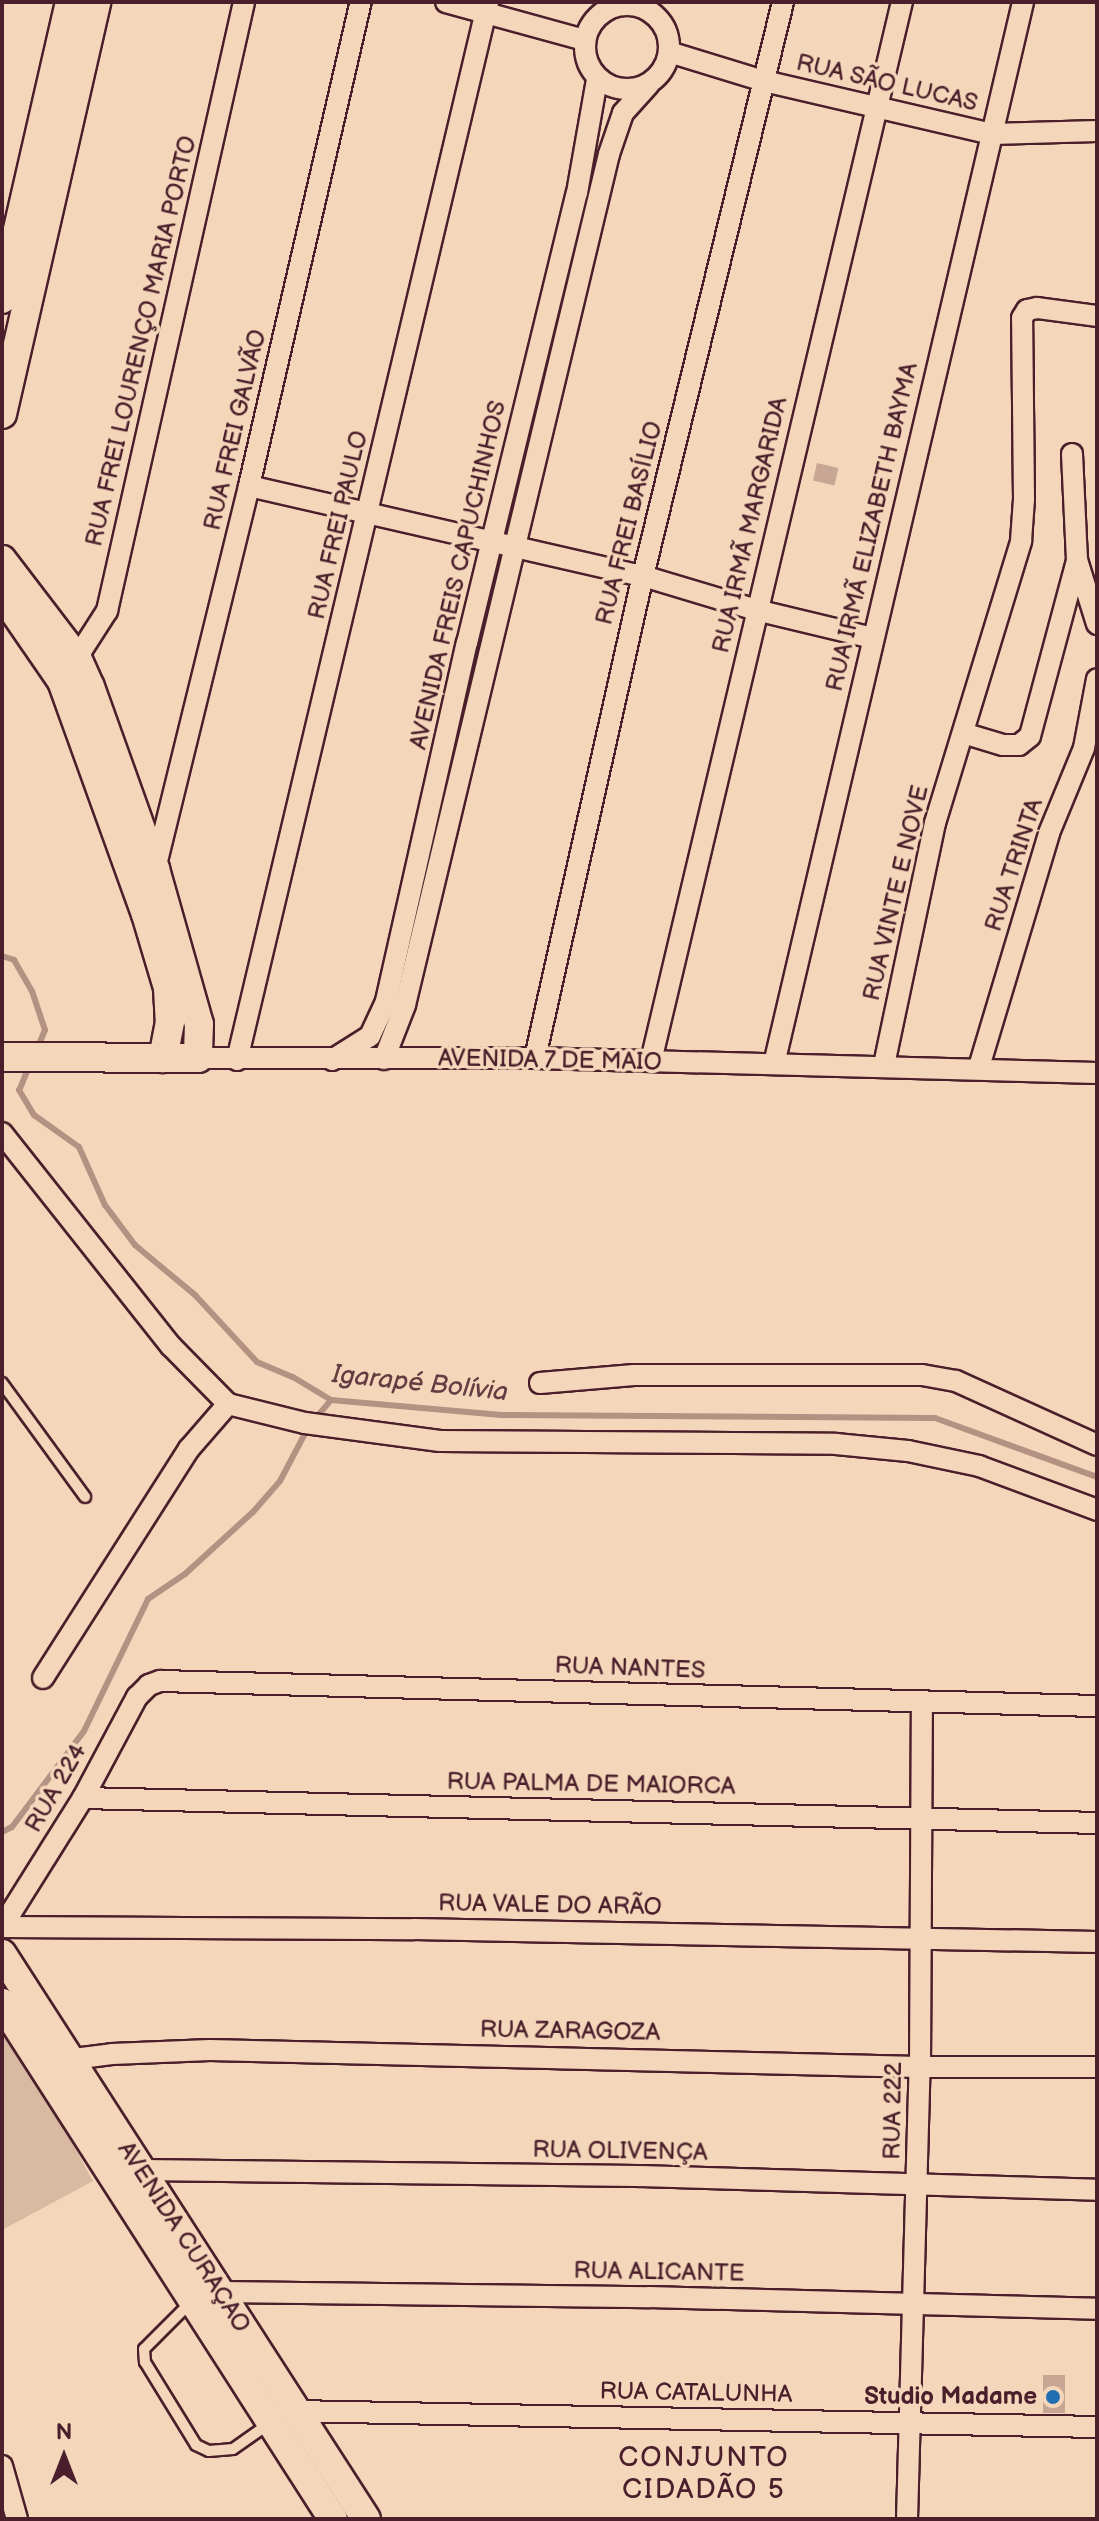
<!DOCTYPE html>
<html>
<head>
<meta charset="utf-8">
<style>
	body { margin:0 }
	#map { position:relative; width:1099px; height:2521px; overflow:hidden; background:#f4d7ba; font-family:"Balsamiq Sans",sans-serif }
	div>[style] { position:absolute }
	.green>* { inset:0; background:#d8b9a2 }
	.stream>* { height:6px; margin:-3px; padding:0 3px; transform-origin:3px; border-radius:3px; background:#b39183 }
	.building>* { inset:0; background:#c7a694; transform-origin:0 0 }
	.roads { filter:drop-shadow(2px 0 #4a1f2b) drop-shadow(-2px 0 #4a1f2b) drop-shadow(0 2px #4a1f2b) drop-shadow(0 -2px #4a1f2b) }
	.lane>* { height:10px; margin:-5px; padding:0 5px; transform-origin:5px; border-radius:5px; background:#f4d7ba }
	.street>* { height:20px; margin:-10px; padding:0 10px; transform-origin:10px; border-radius:10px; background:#f4d7ba }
	.street>.ring { margin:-10px; padding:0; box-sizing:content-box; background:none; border:20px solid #f4d7ba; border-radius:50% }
	.secondary>* { height:28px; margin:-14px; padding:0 14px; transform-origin:14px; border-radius:14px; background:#f4d7ba }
	.dots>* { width:22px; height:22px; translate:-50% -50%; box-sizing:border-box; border:4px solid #f4d7ba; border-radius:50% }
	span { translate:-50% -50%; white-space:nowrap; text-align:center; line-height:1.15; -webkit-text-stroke:7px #f4d7ba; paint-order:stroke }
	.street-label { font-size:24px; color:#4a1f2b }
	.poi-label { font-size:24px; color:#4a1f2b; font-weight:700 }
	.right { translate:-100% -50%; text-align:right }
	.water-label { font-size:26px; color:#643c41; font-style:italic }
	.quarter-label { font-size:28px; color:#4a1f2b; letter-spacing:2px }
	.frame { position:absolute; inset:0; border:4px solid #4a1f2b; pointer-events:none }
	.north { position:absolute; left:24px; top:2417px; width:80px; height:80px; -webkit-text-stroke:6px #f4d7ba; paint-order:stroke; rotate:0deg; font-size:22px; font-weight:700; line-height:32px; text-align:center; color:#4a1f2b }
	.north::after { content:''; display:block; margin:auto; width:28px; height:36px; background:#4a1f2b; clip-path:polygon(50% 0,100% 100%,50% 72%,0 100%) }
</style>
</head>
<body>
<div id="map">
	<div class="green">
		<i style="clip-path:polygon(2px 2015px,93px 2181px,2px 2230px)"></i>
	</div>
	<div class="stream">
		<i style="left:2px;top:956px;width:13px;rotate:18deg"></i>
		<i style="left:14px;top:960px;width:36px;rotate:60deg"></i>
		<i style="left:32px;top:991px;width:41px;rotate:71.6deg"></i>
		<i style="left:45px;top:1030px;width:21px;rotate:113deg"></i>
		<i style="left:29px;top:1067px;width:25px;rotate:113deg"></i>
		<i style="left:19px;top:1090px;width:29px;rotate:59deg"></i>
		<i style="left:34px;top:1115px;width:55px;rotate:35.4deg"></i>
		<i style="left:79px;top:1147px;width:64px;rotate:65.9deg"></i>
		<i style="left:105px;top:1205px;width:50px;rotate:53.1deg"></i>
		<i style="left:135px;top:1245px;width:78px;rotate:39.8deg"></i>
		<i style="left:195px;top:1295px;width:91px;rotate:47.2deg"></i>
		<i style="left:257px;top:1362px;width:39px;rotate:23deg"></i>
		<i style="left:293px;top:1377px;width:44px;rotate:31.2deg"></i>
		<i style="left:331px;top:1400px;width:174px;rotate:5deg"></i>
		<i style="left:504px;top:1415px;width:431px;rotate:0.4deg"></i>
		<i style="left:935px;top:1418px;width:172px;rotate:20deg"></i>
		<i style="left:315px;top:1419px;width:25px;rotate:-50deg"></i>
		<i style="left:2px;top:1832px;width:11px;rotate:-27deg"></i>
		<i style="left:12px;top:1827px;width:120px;rotate:-53.1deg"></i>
		<i style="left:84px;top:1731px;width:147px;rotate:-64.1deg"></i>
		<i style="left:148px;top:1599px;width:45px;rotate:-34deg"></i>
		<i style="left:185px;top:1574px;width:92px;rotate:-42.4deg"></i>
		<i style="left:253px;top:1512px;width:41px;rotate:-48.9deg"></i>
		<i style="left:280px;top:1481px;width:60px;rotate:-62.2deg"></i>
	</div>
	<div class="building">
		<i style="left:817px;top:463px;width:22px;height:18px;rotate:13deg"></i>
		<i style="left:1043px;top:2375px;width:22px;height:38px"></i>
	</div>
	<div class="roads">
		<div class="lane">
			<i style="left:2px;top:1383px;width:141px;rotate:53.9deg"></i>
			<i style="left:191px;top:2302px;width:66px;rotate:135deg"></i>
			<i style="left:144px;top:2349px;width:13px;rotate:86deg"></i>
			<i style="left:145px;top:2362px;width:97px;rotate:58.4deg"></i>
			<i style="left:196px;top:2445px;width:14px;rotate:25deg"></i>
			<i style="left:209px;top:2451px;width:24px;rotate:-5deg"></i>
			<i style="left:233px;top:2449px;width:45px;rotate:-35.1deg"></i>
		</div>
		<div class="street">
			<i style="left:446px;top:2px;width:143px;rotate:15.4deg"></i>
			<i class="ring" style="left:585px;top:5px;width:64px;height:64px"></i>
			<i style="left:669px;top:52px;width:99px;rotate:17deg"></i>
			<i style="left:764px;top:81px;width:234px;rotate:13.1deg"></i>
			<i style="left:992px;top:134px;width:105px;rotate:-1.6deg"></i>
			<i style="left:1072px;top:454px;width:106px;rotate:87.3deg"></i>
			<i style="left:1077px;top:560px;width:67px;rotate:72.6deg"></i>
			<i style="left:249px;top:486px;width:404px;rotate:12.9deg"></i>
			<i style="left:643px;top:576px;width:118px;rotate:16.7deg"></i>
			<i style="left:756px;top:610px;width:120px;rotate:13.5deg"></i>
			<i style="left:71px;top:667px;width:67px;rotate:-57.3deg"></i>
			<i style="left:107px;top:611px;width:624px;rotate:-77.32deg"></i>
			<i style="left:963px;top:733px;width:42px;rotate:16.7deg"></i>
			<i style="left:1003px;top:745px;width:16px"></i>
			<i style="left:1019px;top:745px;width:14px;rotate:-39deg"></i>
			<i style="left:1030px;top:736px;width:182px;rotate:-75deg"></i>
			<i style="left:155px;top:869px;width:394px;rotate:-76.2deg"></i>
			<i style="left:249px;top:486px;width:497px;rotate:-77deg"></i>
			<i style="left:198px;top:1058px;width:337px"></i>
			<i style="left:535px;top:1058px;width:562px;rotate:1.53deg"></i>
			<i style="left:535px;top:1058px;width:494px;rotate:-77.4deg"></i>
			<i style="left:643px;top:576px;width:591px;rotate:-76.29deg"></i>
			<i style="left:384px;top:1059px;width:58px;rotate:-68.7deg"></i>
			<i style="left:405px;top:1005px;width:875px;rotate:-76.52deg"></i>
			<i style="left:609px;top:154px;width:43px;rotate:-71.1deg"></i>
			<i style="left:623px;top:113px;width:39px;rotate:-48deg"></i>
			<i style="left:237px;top:1060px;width:1087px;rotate:-76.65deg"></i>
			<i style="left:332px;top:1060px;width:45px;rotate:-32.3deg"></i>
			<i style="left:370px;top:1036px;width:38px;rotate:-65deg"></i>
			<i style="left:386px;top:1001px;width:367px;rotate:-77.3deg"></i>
			<i style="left:467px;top:643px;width:463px;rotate:-76.3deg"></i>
			<i style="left:577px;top:193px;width:116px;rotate:-80deg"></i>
			<i style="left:651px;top:1061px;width:1088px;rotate:-76.67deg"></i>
			<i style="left:774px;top:1064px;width:1091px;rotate:-76.8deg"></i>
			<i style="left:884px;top:1065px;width:247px;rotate:-78.1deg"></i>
			<i style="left:935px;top:823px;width:295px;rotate:-73deg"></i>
			<i style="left:1021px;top:541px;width:42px;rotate:-85.9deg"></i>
			<i style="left:1024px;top:499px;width:181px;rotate:-90.6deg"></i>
			<i style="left:1022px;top:318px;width:9px;rotate:-58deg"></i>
			<i style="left:1027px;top:310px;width:10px;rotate:-11deg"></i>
			<i style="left:1037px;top:308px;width:61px;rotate:7.6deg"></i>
			<i style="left:979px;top:1067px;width:244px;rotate:-73.3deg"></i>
			<i style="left:1049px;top:833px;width:92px;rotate:-67.6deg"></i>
			<i style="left:1084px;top:748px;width:70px;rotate:-79.3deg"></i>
			<i style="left:2px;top:1133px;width:272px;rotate:51.6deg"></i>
			<i style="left:171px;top:1346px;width:81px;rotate:45.5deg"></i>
			<i style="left:228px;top:1404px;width:79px;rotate:13.9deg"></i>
			<i style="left:305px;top:1423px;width:136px;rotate:7.6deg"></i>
			<i style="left:440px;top:1441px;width:396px;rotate:0.4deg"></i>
			<i style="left:836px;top:1444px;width:72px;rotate:5.6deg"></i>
			<i style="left:908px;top:1451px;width:73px;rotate:11.9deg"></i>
			<i style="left:979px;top:1466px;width:126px;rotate:20.4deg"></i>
			<i style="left:540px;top:1383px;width:94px;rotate:-4.9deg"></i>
			<i style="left:634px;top:1375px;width:288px"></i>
			<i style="left:922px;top:1375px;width:35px;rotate:10deg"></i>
			<i style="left:956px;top:1381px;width:155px;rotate:24.4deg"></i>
			<i style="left:43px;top:1678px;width:272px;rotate:-57.5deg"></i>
			<i style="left:189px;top:1449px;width:60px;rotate:-49.1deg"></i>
			<i style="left:83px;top:1798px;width:1014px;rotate:1.41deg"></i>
			<i style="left:2px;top:1927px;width:152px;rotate:-57.9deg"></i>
			<i style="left:83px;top:1798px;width:115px;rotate:-61.9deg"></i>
			<i style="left:137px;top:1697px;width:17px;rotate:-45deg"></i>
			<i style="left:149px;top:1685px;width:12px;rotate:-20deg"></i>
			<i style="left:160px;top:1681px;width:937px;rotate:1.53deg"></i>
			<i style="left:2px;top:1927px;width:412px;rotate:0.3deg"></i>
			<i style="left:414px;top:1929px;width:683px;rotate:1.09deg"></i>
			<i style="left:58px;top:2061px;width:54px;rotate:-7.4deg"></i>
			<i style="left:112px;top:2054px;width:98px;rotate:-2.3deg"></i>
			<i style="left:210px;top:2050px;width:710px;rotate:1.37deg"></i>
			<i style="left:920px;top:2067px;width:177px"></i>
			<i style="left:141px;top:2170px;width:496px;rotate:0.7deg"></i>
			<i style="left:637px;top:2176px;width:460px;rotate:1.7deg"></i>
			<i style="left:220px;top:2292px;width:429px;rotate:0.7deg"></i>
			<i style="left:649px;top:2297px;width:448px;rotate:1.5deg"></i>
			<i style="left:294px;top:2411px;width:803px;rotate:1.14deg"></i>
			<i style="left:2px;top:2466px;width:55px;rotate:74.2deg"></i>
			<i style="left:907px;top:2519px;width:452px;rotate:-88.4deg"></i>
			<i style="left:920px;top:2067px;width:362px;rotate:-89.7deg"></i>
		</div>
		<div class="secondary">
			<i style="left:2px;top:299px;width:305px;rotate:-77.1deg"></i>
			<i style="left:2px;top:414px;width:423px;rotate:-77.1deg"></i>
			<i style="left:2px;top:560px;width:123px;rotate:52.6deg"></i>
			<i style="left:77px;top:658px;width:32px;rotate:66deg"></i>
			<i style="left:90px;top:687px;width:193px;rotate:70.3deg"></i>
			<i style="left:155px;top:869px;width:161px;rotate:74.2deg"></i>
			<i style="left:199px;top:1024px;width:34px;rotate:92deg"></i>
			<i style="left:198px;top:1058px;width:196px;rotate:-179.7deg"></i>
			<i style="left:2px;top:594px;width:106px;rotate:55.4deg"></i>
			<i style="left:62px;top:681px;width:248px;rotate:70.2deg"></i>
			<i style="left:146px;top:914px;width:77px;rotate:73.4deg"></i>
			<i style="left:168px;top:988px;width:34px;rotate:87deg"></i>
			<i style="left:170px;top:1022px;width:37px;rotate:101deg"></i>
			<i style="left:2px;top:1954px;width:672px;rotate:57.21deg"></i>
			<i style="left:2px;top:2003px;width:613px;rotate:57.32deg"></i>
		</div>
	</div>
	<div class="dots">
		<i style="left:1053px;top:2397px;background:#1f6fb2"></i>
	</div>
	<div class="street-label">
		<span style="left:887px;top:83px;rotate:13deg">RUA SÃO LUCAS</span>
		<span style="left:141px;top:341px;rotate:-77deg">RUA FREI LOURENÇO MARIA PORTO</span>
		<span style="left:235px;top:430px;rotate:-77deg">RUA FREI GALVÃO</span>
		<span style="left:629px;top:523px;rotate:-76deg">RUA FREI BASÍLIO</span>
		<span style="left:338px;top:525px;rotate:-77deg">RUA FREI PAULO</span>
		<span style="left:750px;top:525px;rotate:-77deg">RUA IRMÃ MARGARIDA</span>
		<span style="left:872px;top:527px;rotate:-77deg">RUA IRMÃ ELIZABETH BAYMA</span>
		<span style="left:458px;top:575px;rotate:-77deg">AVENIDA FREIS CAPUCHINHOS</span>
		<span style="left:1014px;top:865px;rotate:-72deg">RUA TRINTA</span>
		<span style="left:896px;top:893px;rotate:-77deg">RUA VINTE E NOVE</span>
		<span style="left:550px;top:1060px;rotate:1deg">AVENIDA 7 DE MAIO</span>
		<span style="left:630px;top:1668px;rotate:2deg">RUA NANTES</span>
		<span style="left:591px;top:1784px;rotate:1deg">RUA PALMA DE MAIORCA</span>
		<span style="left:56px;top:1788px;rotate:-60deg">RUA 224</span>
		<span style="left:550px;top:1905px;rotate:1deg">RUA VALE DO ARÃO</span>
		<span style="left:570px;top:2031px;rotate:1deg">RUA ZARAGOZA</span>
		<span style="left:893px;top:2111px;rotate:-89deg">RUA 222</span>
		<span style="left:620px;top:2151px;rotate:1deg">RUA OLIVENÇA</span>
		<span style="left:184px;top:2237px;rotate:57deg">AVENIDA CURAÇAO</span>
		<span style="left:659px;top:2272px;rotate:1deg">RUA ALICANTE</span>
		<span style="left:696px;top:2393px;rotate:1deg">RUA CATALUNHA</span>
	</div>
	<div class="poi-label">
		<span class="right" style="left:1037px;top:2397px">Studio Madame</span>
	</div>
	<div class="water-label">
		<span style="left:420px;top:1384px;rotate:6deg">Igarapé Bolívia</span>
	</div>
	<div class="quarter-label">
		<span style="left:704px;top:2474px">CONJUNTO<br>CIDADÃO 5</span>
	</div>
	<div class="frame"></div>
	<div class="north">N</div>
</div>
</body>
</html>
